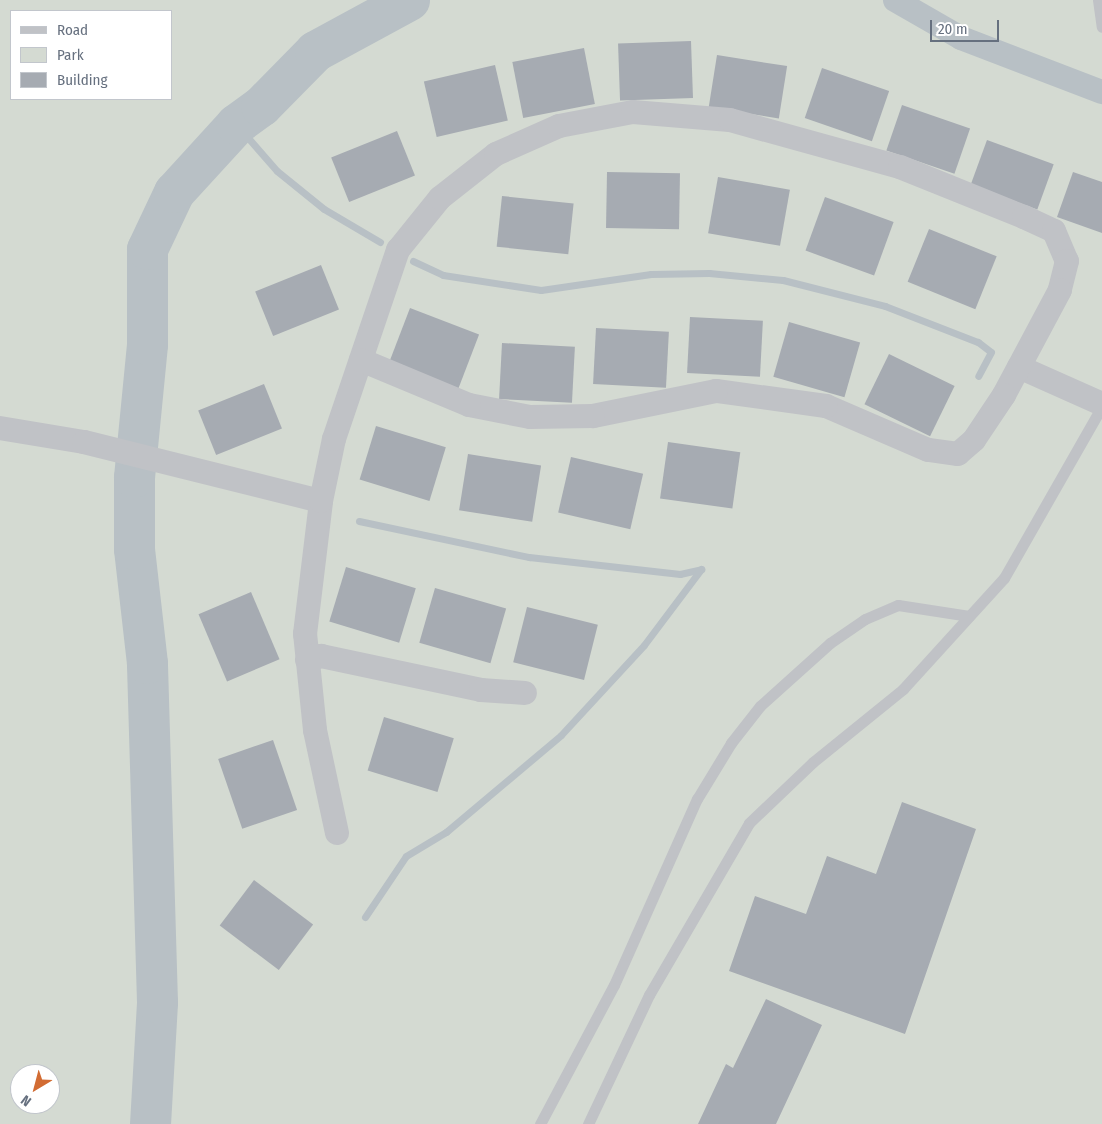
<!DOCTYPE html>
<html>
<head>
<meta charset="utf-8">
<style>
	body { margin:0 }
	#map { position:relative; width:1102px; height:1124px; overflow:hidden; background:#f3f4f0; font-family:"Fira Sans Condensed",sans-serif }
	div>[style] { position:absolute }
	.green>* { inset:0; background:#d4dad2 }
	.stream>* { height:7px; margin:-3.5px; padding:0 3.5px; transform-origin:3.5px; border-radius:3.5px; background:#b8c0c5 }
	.canal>* { height:24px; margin:-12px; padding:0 12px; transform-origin:12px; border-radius:12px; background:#b8c0c5 }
	.river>* { height:41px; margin:-20.5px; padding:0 20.5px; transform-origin:20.5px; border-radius:20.5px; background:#b8c0c5 }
	.building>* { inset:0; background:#a6abb2; transform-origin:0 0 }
	.service>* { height:11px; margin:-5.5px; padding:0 5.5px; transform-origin:5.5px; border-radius:5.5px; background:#c0c2c6 }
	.minor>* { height:24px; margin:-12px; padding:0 12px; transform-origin:12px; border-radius:12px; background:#c0c2c6 }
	span { translate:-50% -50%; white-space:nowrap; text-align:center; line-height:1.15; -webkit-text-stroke:5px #fff; paint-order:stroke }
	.legend { position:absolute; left:10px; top:10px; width:162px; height:90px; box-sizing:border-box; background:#fff; border:1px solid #c2c6cc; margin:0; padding:6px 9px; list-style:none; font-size:15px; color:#66707f }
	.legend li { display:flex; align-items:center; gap:10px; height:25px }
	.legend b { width:25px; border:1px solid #c2c6cc }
	.north { position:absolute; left:10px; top:1064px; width:50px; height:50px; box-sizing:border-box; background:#fff; border:1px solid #c2c6cc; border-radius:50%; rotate:217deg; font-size:14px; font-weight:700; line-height:20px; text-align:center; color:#66707f }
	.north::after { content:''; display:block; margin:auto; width:18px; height:22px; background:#d26c33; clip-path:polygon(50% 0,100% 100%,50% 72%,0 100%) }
	.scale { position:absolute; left:930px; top:20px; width:69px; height:22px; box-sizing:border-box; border:2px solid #66707f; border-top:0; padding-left:6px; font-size:15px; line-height:18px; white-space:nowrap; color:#66707f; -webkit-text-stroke:4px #fff; paint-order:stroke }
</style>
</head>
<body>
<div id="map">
	<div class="green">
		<i style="clip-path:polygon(evenodd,0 0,1102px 0,1102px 1124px,0 1124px,0 0,11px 11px,171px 11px,171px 99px,11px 99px,11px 11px,0 0,20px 1074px,50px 1074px,50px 1104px,20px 1104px,20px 1074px)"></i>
	</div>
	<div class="stream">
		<i style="left:236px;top:124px;width:62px;rotate:48.9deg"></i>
		<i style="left:277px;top:171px;width:60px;rotate:39deg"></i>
		<i style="left:324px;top:209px;width:65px;rotate:30.5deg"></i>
		<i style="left:413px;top:261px;width:33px;rotate:25deg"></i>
		<i style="left:443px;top:275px;width:99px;rotate:8.7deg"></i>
		<i style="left:541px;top:290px;width:111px;rotate:-8.3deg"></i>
		<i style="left:651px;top:274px;width:58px;rotate:-1deg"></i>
		<i style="left:709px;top:273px;width:74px;rotate:5.4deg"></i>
		<i style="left:783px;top:280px;width:105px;rotate:14.3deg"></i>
		<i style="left:885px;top:306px;width:100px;rotate:21.2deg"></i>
		<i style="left:978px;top:342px;width:16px;rotate:38deg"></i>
		<i style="left:991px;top:352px;width:27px;rotate:118deg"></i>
		<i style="left:359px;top:521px;width:174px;rotate:12deg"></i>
		<i style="left:529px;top:557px;width:152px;rotate:6.4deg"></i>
		<i style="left:680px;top:574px;width:22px;rotate:-13deg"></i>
		<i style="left:365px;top:917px;width:73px;rotate:-56.1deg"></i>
		<i style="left:406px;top:856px;width:47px;rotate:-31deg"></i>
		<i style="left:446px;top:832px;width:150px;rotate:-40.1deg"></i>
		<i style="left:561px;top:735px;width:122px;rotate:-47.3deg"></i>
		<i style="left:644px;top:645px;width:95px;rotate:-53.1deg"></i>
	</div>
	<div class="canal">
		<i style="left:895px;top:0;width:76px;rotate:29.9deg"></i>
		<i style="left:961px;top:38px;width:151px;rotate:21deg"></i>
	</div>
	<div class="river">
		<i style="left:150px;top:1124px;width:122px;rotate:-86.7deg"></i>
		<i style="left:157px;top:1002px;width:339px;rotate:-91.7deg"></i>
		<i style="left:147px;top:663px;width:115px;rotate:-96.5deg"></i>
		<i style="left:134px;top:549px;width:72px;rotate:-90deg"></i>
		<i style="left:134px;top:477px;width:134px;rotate:-84.4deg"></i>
		<i style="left:147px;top:344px;width:95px;rotate:-90deg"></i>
		<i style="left:147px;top:249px;width:63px;rotate:-64.7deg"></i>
		<i style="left:174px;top:192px;width:92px;rotate:-47.6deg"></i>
		<i style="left:236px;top:124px;width:31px;rotate:-36deg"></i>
		<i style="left:261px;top:106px;width:77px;rotate:-45.5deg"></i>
		<i style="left:315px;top:51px;width:107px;rotate:-28.5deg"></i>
	</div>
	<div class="building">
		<i style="left:691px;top:41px;width:57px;height:73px;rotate:88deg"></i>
		<i style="left:584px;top:48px;width:57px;height:73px;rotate:79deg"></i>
		<i style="left:717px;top:55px;width:71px;height:53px;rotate:9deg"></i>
		<i style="left:495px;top:65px;width:57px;height:73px;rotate:77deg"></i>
		<i style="left:822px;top:68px;width:71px;height:53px;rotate:19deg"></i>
		<i style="left:902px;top:105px;width:72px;height:48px;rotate:19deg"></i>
		<i style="left:397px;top:131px;width:48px;height:71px;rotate:68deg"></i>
		<i style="left:987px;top:140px;width:71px;height:48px;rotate:20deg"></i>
		<i style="left:607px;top:172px;width:73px;height:56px;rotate:1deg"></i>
		<i style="clip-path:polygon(1073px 172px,1102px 182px,1102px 233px,1057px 217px)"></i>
		<i style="left:718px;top:177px;width:73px;height:57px;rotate:10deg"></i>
		<i style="left:502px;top:196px;width:72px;height:51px;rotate:6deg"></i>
		<i style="left:825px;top:197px;width:73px;height:57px;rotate:20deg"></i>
		<i style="left:929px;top:229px;width:73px;height:57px;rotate:22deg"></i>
		<i style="left:321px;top:265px;width:48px;height:71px;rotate:68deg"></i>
		<i style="left:410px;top:308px;width:74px;height:58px;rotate:21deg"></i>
		<i style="left:690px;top:317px;width:73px;height:56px;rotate:3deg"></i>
		<i style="left:789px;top:322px;width:74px;height:57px;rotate:16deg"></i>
		<i style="left:596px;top:328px;width:73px;height:56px;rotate:3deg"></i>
		<i style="left:502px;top:343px;width:73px;height:56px;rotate:3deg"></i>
		<i style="left:889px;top:354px;width:73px;height:56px;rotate:26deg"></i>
		<i style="left:264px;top:384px;width:48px;height:71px;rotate:68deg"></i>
		<i style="left:376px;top:426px;width:73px;height:56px;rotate:17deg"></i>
		<i style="left:668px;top:442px;width:73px;height:57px;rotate:8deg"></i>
		<i style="left:468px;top:454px;width:74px;height:57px;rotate:9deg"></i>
		<i style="left:571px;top:457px;width:74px;height:57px;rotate:13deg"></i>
		<i style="left:346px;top:567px;width:73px;height:57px;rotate:17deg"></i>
		<i style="left:435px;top:588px;width:74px;height:57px;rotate:16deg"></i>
		<i style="left:251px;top:592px;width:73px;height:57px;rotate:67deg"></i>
		<i style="left:527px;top:607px;width:73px;height:57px;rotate:14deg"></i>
		<i style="left:384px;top:717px;width:73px;height:56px;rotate:17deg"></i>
		<i style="left:273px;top:740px;width:74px;height:58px;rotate:71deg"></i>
		<i style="clip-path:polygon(902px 802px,976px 829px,905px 1034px,729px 971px,755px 896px,806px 914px,827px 856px,876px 874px)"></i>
		<i style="left:254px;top:880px;width:74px;height:57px;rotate:37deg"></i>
		<i style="clip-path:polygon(766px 999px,822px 1025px,776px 1124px,698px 1124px,726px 1064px,733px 1068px)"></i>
	</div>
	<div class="service">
		<i style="left:1098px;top:0;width:27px;rotate:82deg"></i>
		<i style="left:540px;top:1124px;width:157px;rotate:-62deg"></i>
		<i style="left:614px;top:985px;width:204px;rotate:-66deg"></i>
		<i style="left:697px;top:799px;width:66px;rotate:-58.7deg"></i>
		<i style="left:731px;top:743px;width:47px;rotate:-51.9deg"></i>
		<i style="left:760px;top:706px;width:94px;rotate:-42deg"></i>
		<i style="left:830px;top:643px;width:42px;rotate:-34.4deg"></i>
		<i style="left:865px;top:619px;width:36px;rotate:-23deg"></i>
		<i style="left:898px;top:605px;width:72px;rotate:8.8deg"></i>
		<i style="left:588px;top:1124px;width:143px;rotate:-64.7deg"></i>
		<i style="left:649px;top:995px;width:199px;rotate:-59.8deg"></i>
		<i style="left:749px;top:823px;width:88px;rotate:-43.6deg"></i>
		<i style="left:813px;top:762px;width:116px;rotate:-39deg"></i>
		<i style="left:903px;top:689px;width:150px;rotate:-47.7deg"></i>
		<i style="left:1004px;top:578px;width:198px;rotate:-60.3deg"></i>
	</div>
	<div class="minor">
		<i style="left:1019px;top:367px;width:91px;rotate:24deg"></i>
		<i style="left:0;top:428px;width:85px;rotate:9.5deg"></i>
		<i style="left:84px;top:442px;width:244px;rotate:14deg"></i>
		<i style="left:307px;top:660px;width:15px;rotate:-16deg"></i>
		<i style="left:321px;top:656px;width:164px;rotate:12deg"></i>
		<i style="left:481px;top:690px;width:44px;rotate:3.9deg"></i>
		<i style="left:337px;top:833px;width:105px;rotate:-102.1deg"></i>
		<i style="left:315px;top:730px;width:97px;rotate:-95.9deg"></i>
		<i style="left:305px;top:634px;width:134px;rotate:-83.1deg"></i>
		<i style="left:321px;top:501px;width:63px;rotate:-78.2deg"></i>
		<i style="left:334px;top:439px;width:200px;rotate:-71.3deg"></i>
		<i style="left:398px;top:250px;width:67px;rotate:-51.1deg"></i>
		<i style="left:440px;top:198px;width:71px;rotate:-38.2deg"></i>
		<i style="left:496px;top:154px;width:69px;rotate:-24deg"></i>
		<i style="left:559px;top:126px;width:75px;rotate:-10.7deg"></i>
		<i style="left:633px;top:112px;width:97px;rotate:4.7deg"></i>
		<i style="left:730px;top:120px;width:176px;rotate:15.5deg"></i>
		<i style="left:900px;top:167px;width:134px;rotate:22deg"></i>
		<i style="left:1024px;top:217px;width:33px;rotate:25deg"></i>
		<i style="left:1054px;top:231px;width:33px;rotate:67deg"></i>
		<i style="left:1067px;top:261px;width:30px;rotate:104deg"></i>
		<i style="left:1060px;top:290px;width:119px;rotate:118.1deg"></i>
		<i style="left:1004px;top:395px;width:54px;rotate:123.7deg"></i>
		<i style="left:974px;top:440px;width:21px;rotate:139deg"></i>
		<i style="left:958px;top:454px;width:30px;rotate:-172deg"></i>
		<i style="left:928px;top:450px;width:111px;rotate:-156.7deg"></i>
		<i style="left:826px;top:406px;width:111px;rotate:-172.2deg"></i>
		<i style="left:716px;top:391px;width:126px;rotate:168.5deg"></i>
		<i style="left:593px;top:416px;width:63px;rotate:179.1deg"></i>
		<i style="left:530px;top:417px;width:62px;rotate:-168.9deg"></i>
		<i style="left:469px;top:405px;width:117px;rotate:-157.4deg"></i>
	</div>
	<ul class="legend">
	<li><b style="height:6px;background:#c0c2c6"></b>Road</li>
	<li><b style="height:14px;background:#d4dad2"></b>Park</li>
	<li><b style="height:14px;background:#a6abb2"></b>Building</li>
	</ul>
	<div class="north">N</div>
	<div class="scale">20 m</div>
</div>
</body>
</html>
